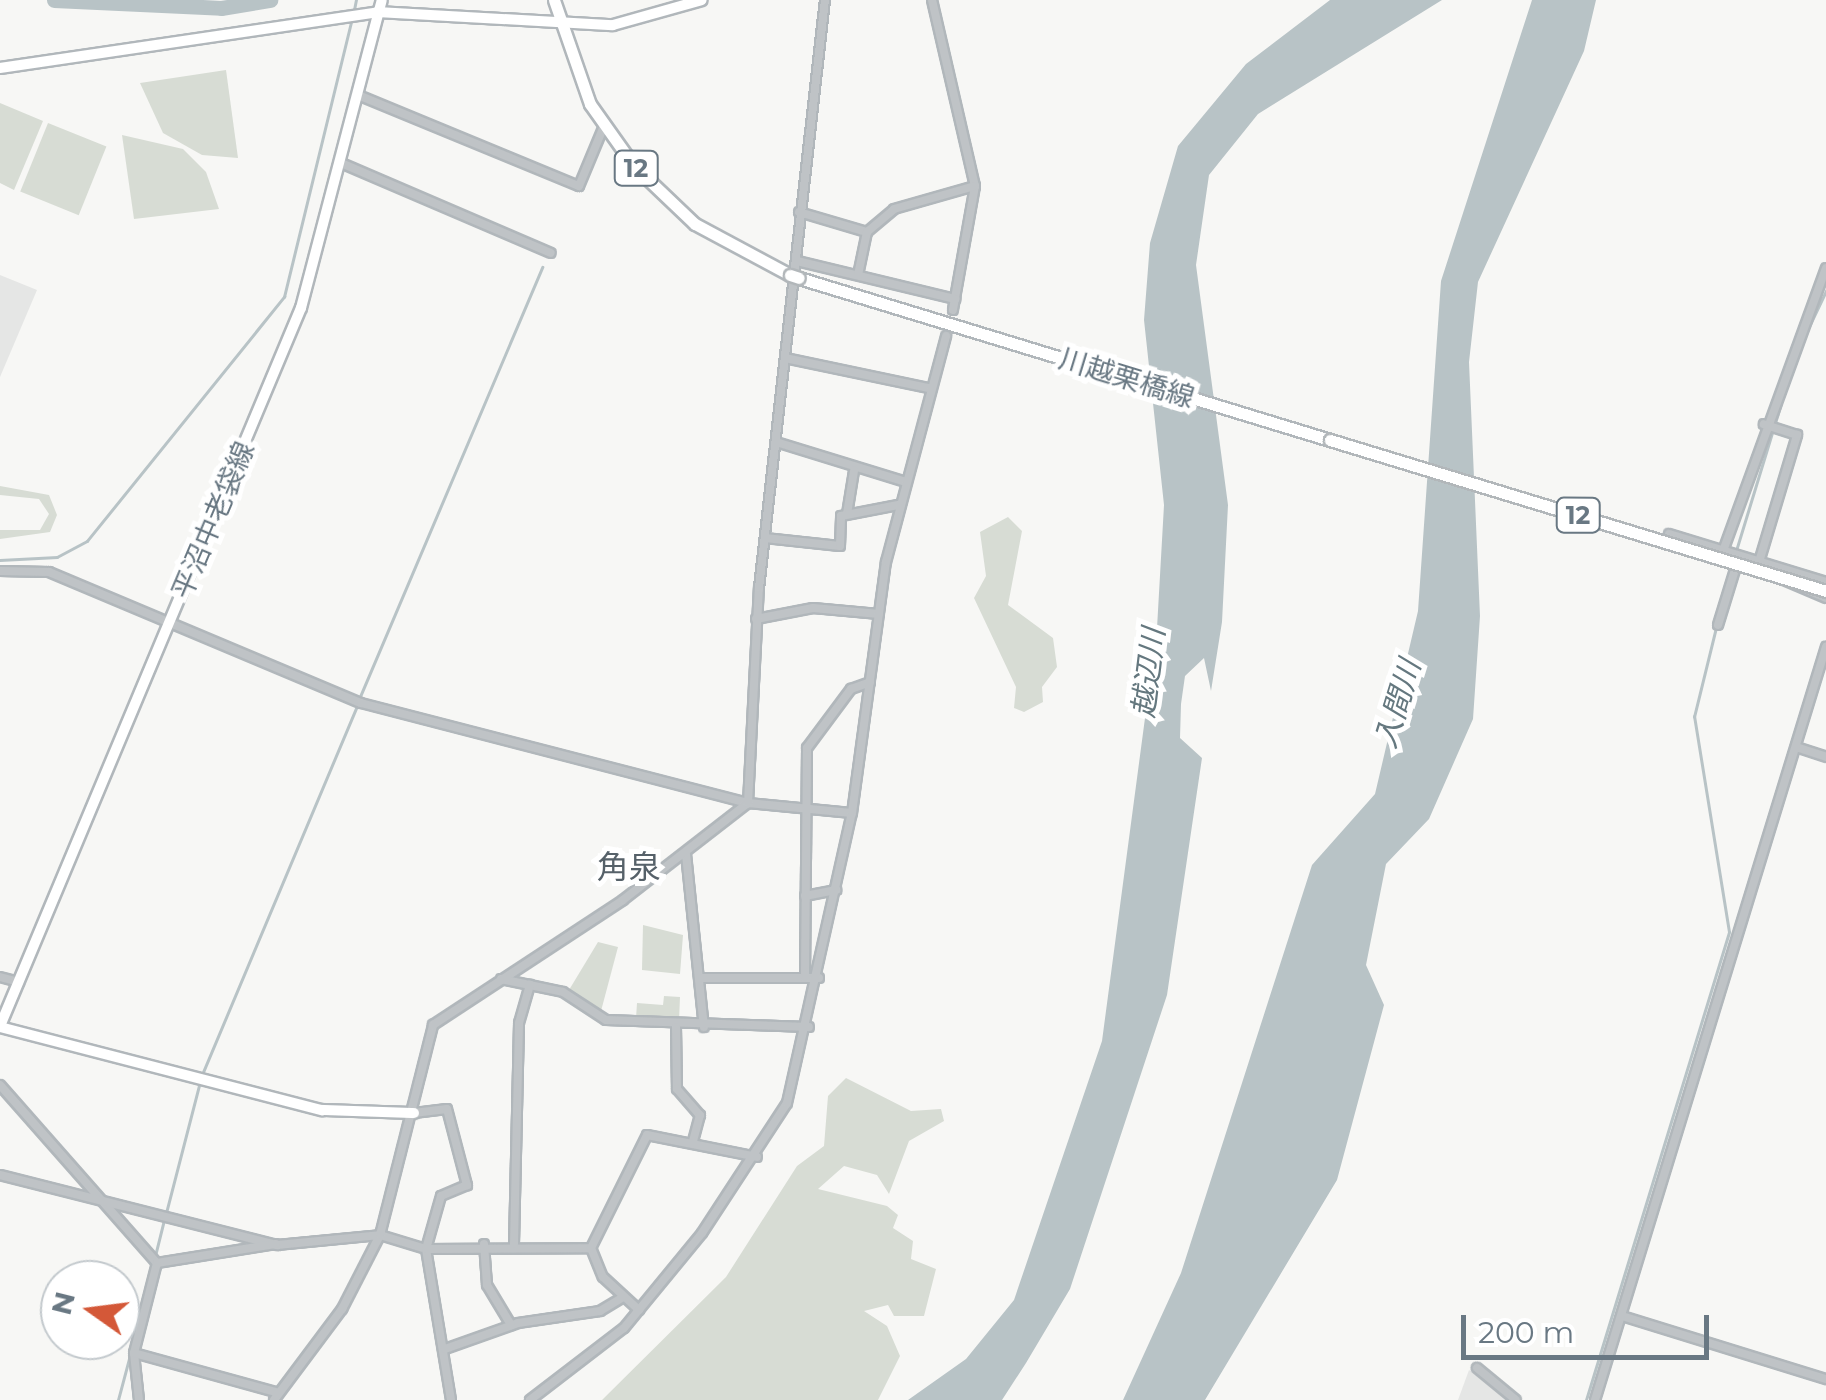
<!DOCTYPE html>
<html>
<head>
<meta charset="utf-8">
<style>
	body { margin:0 }
	#map { position:relative; width:1826px; height:1400px; overflow:hidden; background:#f7f7f5; font-family:Montserrat,"Noto Sans JP",sans-serif }
	div>[style] { position:absolute }
	.built>* { inset:0; background:#e5e6e5 }
	.green>* { inset:0; background:#d7dcd4; transform-origin:0 0 }
	.water>* { inset:0; background:#b8c3c6 }
	.stream>* { height:2.5px; margin:-1.25px; padding:0 1.25px; transform-origin:1.25px; border-radius:1.25px; background:#b8c3c6 }
	.river>* { height:15px; margin:-7.5px; padding:0 7.5px; transform-origin:7.5px; border-radius:7.5px; background:#b8c3c6 }
	.roads { filter:drop-shadow(2px 0 #b1b7bb) drop-shadow(-2px 0 #b1b7bb) drop-shadow(0 2px #b1b7bb) drop-shadow(0 -2px #b1b7bb) }
	.street>* { height:8px; margin:-4px; padding:0 4px; transform-origin:4px; border-radius:4px; background:#bfc3c6 }
	.secondary>* { height:10px; margin:-5px; padding:0 5px; transform-origin:5px; border-radius:5px; background:#fff }
	.primary>* { height:11px; margin:-5.5px; padding:0 5.5px; transform-origin:5.5px; border-radius:5.5px; background:#fff }
	.bridges { filter:drop-shadow(2px 0 #b2b7ba) drop-shadow(-2px 0 #b2b7ba) drop-shadow(0 2px #b2b7ba) drop-shadow(0 -2px #b2b7ba) }
	.primary-bridge>* { height:11px; margin:-5.5px; padding:0 5.5px; transform-origin:5.5px; border-radius:5.5px; background:#fff }
	span { translate:-50% -50%; white-space:nowrap; text-align:center; line-height:1.15; -webkit-text-stroke:10px #fff; paint-order:stroke }
	.shield-label span { padding:2px 8px; background:#fff; border:2px solid; border-radius:8px; -webkit-text-stroke-width:0 }
	.shield-label { font-size:25px; color:#697883; font-weight:700 }
	.street-label { font-size:28px; color:#697883 }
	.water-label { font-size:30px; color:#65787f; font-style:italic }
	.quarter-label { font-size:32px; color:#566169 }
	.north { position:absolute; left:40px; top:1260px; width:100px; height:100px; box-sizing:border-box; background:#fff; border:2px solid #c3c9cd; border-radius:50%; rotate:284deg; font-size:28px; font-weight:700; line-height:40px; text-align:center; color:#697883 }
	.north::after { content:''; display:block; margin:auto; width:35px; height:45px; background:#d45838; clip-path:polygon(50% 0,100% 100%,50% 72%,0 100%) }
	.scale { position:absolute; left:1461px; top:1315px; width:248px; height:45px; box-sizing:border-box; border:5px solid #697883; border-top:0; padding-left:12px; font-size:30px; line-height:35px; white-space:nowrap; color:#697883; -webkit-text-stroke:8px #fff; paint-order:stroke }
</style>
</head>
<body>
<div id="map">
	<div class="built">
		<i style="clip-path:polygon(0 275px,37px 290px,0 377px)"></i>
		<i style="clip-path:polygon(1469px 1370px,1507px 1400px,1458px 1400px)"></i>
	</div>
	<div class="green">
		<i style="clip-path:polygon(226px 70px,238px 158px,202px 155px,163px 133px,140px 83px)"></i>
		<i style="clip-path:polygon(0 103px,43px 121px,14px 190px,0 183px)"></i>
		<i style="left:48px;top:123px;width:63px;height:74px;rotate:22deg"></i>
		<i style="clip-path:polygon(122px 135px,183px 149px,206px 172px,219px 209px,134px 219px)"></i>
		<i style="clip-path:polygon(0 486px,49px 495px,57px 515px,50px 532px,0 539px,0 530px,40px 530px,49px 514px,39px 499px,0 495px)"></i>
		<i style="clip-path:polygon(1008px 517px,1022px 531px,1008px 605px,1053px 638px,1057px 667px,1042px 687px,1043px 702px,1024px 712px,1014px 708px,1016px 687px,974px 598px,986px 576px,980px 532px)"></i>
		<i style="clip-path:polygon(643px 925px,683px 935px,680px 974px,642px 970px)"></i>
		<i style="clip-path:polygon(598px 942px,618px 947px,601px 1011px,569px 990px)"></i>
		<i style="clip-path:polygon(664px 996px,680px 997px,679px 1021px,636px 1018px,637px 1003px,663px 1005px)"></i>
		<i style="clip-path:polygon(846px 1078px,911px 1111px,941px 1109px,944px 1121px,909px 1141px,889px 1194px,877px 1175px,844px 1166px,818px 1189px,887px 1206px,898px 1215px,893px 1228px,913px 1241px,911px 1259px,936px 1269px,924px 1316px,894px 1316px,888px 1305px,864px 1311px,887px 1326px,900px 1356px,878px 1400px,602px 1400px,726px 1277px,797px 1166px,824px 1146px,828px 1096px)"></i>
	</div>
	<div class="water">
		<i style="clip-path:polygon(1330px 0,1442px 0,1258px 114px,1209px 175px,1196px 265px,1228px 505px,1222px 622px,1211px 691px,1204px 658px,1185px 676px,1181px 704px,1180px 738px,1202px 758px,1167px 995px,1070px 1289px,1026px 1363px,1002px 1400px,908px 1400px,966px 1359px,1014px 1300px,1102px 1041px,1157px 628px,1164px 505px,1144px 320px,1150px 243px,1178px 146px,1246px 64px)"></i>
		<i style="clip-path:polygon(1532px 0,1596px 0,1584px 51px,1478px 282px,1469px 362px,1480px 616px,1473px 719px,1429px 819px,1386px 864px,1366px 965px,1384px 1005px,1337px 1180px,1205px 1400px,1123px 1400px,1181px 1273px,1312px 865px,1375px 794px,1418px 611px,1441px 281px)"></i>
	</div>
	<div class="stream">
		<i style="left:119px;top:4px;width:4px;rotate:-63deg"></i>
		<i style="left:354px;top:10px;width:10px;rotate:-79deg"></i>
		<i style="left:1805px;top:335px;width:49px;rotate:-64.5deg"></i>
		<i style="left:1735px;top:554px;width:157px;rotate:-73deg"></i>
		<i style="left:0;top:560px;width:57px;rotate:-3deg"></i>
		<i style="left:57px;top:557px;width:34px;rotate:-28deg"></i>
		<i style="left:87px;top:541px;width:314px;rotate:-51.1deg"></i>
		<i style="left:284px;top:297px;width:287px;rotate:-76.3deg"></i>
		<i style="left:359px;top:699px;width:469px;rotate:-67deg"></i>
		<i style="left:201px;top:1077px;width:402px;rotate:-67.2deg"></i>
		<i style="left:166px;top:1213px;width:132px;rotate:-75.5deg"></i>
		<i style="left:155px;top:1256px;width:37px;rotate:-76deg"></i>
		<i style="left:141px;top:1309px;width:47px;rotate:-75.1deg"></i>
		<i style="left:118px;top:1400px;width:51px;rotate:-75.1deg"></i>
		<i style="left:1586px;top:1400px;width:489px;rotate:-73deg"></i>
		<i style="left:1729px;top:932px;width:218px;rotate:-99.2deg"></i>
		<i style="left:1694px;top:717px;width:155px;rotate:-76.2deg"></i>
	</div>
	<div class="river">
		<i style="left:54px;top:0;width:167px;rotate:2.7deg"></i>
		<i style="left:221px;top:8px;width:50px;rotate:-9.3deg"></i>
	</div>
	<div class="roads">
		<div class="street">
			<i style="left:932px;top:0;width:191px;rotate:77deg"></i>
			<i style="left:975px;top:186px;width:126px;rotate:100.1deg"></i>
			<i style="left:358px;top:95px;width:239px;rotate:22.4deg"></i>
			<i style="left:579px;top:186px;width:65px;rotate:-67.4deg"></i>
			<i style="left:341px;top:163px;width:228px;rotate:23.2deg"></i>
			<i style="left:799px;top:212px;width:71px;rotate:16.4deg"></i>
			<i style="left:867px;top:232px;width:35px;rotate:-40deg"></i>
			<i style="left:894px;top:209px;width:84px;rotate:-15.9deg"></i>
			<i style="left:797px;top:261px;width:163px;rotate:13.5deg"></i>
			<i style="left:858px;top:275px;width:44px;rotate:-78.2deg"></i>
			<i style="left:785px;top:358px;width:147px;rotate:11.8deg"></i>
			<i style="left:776px;top:442px;width:133px;rotate:17.1deg"></i>
			<i style="left:847px;top:514px;width:44px;rotate:-80.8deg"></i>
			<i style="left:1669px;top:534px;width:164px;rotate:17deg"></i>
			<i style="left:765px;top:538px;width:75px;rotate:6.1deg"></i>
			<i style="left:840px;top:546px;width:30px;rotate:-88deg"></i>
			<i style="left:841px;top:516px;width:58px;rotate:-10.9deg"></i>
			<i style="left:1723px;top:551px;width:301px;rotate:-70deg"></i>
			<i style="left:1759px;top:562px;width:133px;rotate:-73.3deg"></i>
			<i style="left:1797px;top:435px;width:35px;rotate:-162deg"></i>
			<i style="left:0;top:571px;width:49px;rotate:1.2deg"></i>
			<i style="left:49px;top:572px;width:338px;rotate:22.8deg"></i>
			<i style="left:361px;top:703px;width:400px;rotate:14.5deg"></i>
			<i style="left:748px;top:803px;width:104px;rotate:5.5deg"></i>
			<i style="left:1784px;top:580px;width:46px;rotate:23.2deg"></i>
			<i style="left:756px;top:619px;width:58px;rotate:-10.9deg"></i>
			<i style="left:813px;top:608px;width:66px;rotate:5.2deg"></i>
			<i style="left:1718px;top:625px;width:68px;rotate:-72.9deg"></i>
			<i style="left:1796px;top:747px;width:32px;rotate:18deg"></i>
			<i style="left:686px;top:854px;width:174px;rotate:84.1deg"></i>
			<i style="left:805px;top:896px;width:32px;rotate:-11deg"></i>
			<i style="left:0;top:977px;width:20px;rotate:15deg"></i>
			<i style="left:702px;top:978px;width:117px"></i>
			<i style="left:805px;top:978px;width:230px;rotate:-89.5deg"></i>
			<i style="left:807px;top:748px;width:74px;rotate:-53.3deg"></i>
			<i style="left:851px;top:689px;width:20px;rotate:-20deg"></i>
			<i style="left:501px;top:979px;width:63px;rotate:11.8deg"></i>
			<i style="left:563px;top:992px;width:51px;rotate:33.1deg"></i>
			<i style="left:606px;top:1020px;width:203px;rotate:2deg"></i>
			<i style="left:676px;top:1027px;width:62px;rotate:89.1deg"></i>
			<i style="left:677px;top:1089px;width:35px;rotate:49deg"></i>
			<i style="left:700px;top:1115px;width:28px;rotate:105deg"></i>
			<i style="left:0;top:1085px;width:237px;rotate:48.6deg"></i>
			<i style="left:414px;top:1113px;width:33px;rotate:-7deg"></i>
			<i style="left:447px;top:1109px;width:79px;rotate:75.3deg"></i>
			<i style="left:467px;top:1185px;width:28px;rotate:157deg"></i>
			<i style="left:441px;top:1196px;width:55px;rotate:105.8deg"></i>
			<i style="left:426px;top:1249px;width:153px;rotate:80.6deg"></i>
			<i style="left:0;top:1175px;width:286px;rotate:14.2deg"></i>
			<i style="left:277px;top:1245px;width:103px;rotate:-5.5deg"></i>
			<i style="left:380px;top:1235px;width:48px;rotate:16.9deg"></i>
			<i style="left:426px;top:1249px;width:165px;rotate:-0.3deg"></i>
			<i style="left:591px;top:1248px;width:31px;rotate:68deg"></i>
			<i style="left:603px;top:1277px;width:49px;rotate:42.5deg"></i>
			<i style="left:484px;top:1244px;width:41px;rotate:85.8deg"></i>
			<i style="left:487px;top:1285px;width:47px;rotate:59deg"></i>
			<i style="left:514px;top:1244px;width:221px;rotate:-88.7deg"></i>
			<i style="left:519px;top:1023px;width:40px;rotate:-74deg"></i>
			<i style="left:591px;top:1248px;width:126px;rotate:-63.6deg"></i>
			<i style="left:647px;top:1135px;width:112px;rotate:11.3deg"></i>
			<i style="left:157px;top:1263px;width:120px;rotate:-9.1deg"></i>
			<i style="left:1622px;top:1316px;width:214px;rotate:17.2deg"></i>
			<i style="left:445px;top:1349px;width:77px;rotate:-19.6deg"></i>
			<i style="left:518px;top:1323px;width:83px;rotate:-8.3deg"></i>
			<i style="left:600px;top:1311px;width:26px;rotate:-31deg"></i>
			<i style="left:134px;top:1353px;width:93px;rotate:-75.7deg"></i>
			<i style="left:1477px;top:1368px;width:50px;rotate:39.4deg"></i>
			<i style="left:139px;top:1400px;width:47px;rotate:-96.1deg"></i>
			<i style="left:134px;top:1353px;width:150px;rotate:15.4deg"></i>
			<i style="left:274px;top:1400px;width:114px;rotate:-53.2deg"></i>
			<i style="left:342px;top:1309px;width:83px;rotate:-62.8deg"></i>
			<i style="left:380px;top:1235px;width:217px;rotate:-75.8deg"></i>
			<i style="left:433px;top:1025px;width:227px;rotate:-33.3deg"></i>
			<i style="left:623px;top:900px;width:158px;rotate:-37.8deg"></i>
			<i style="left:748px;top:803px;width:215px;rotate:-87.1deg"></i>
			<i style="left:759px;top:588px;width:592px;rotate:-83.6deg"></i>
			<i style="left:530px;top:1400px;width:118px;rotate:-37.5deg"></i>
			<i style="left:624px;top:1328px;width:123px;rotate:-50.6deg"></i>
			<i style="left:702px;top:1233px;width:155px;rotate:-56.8deg"></i>
			<i style="left:787px;top:1103px;width:297px;rotate:-77.4deg"></i>
			<i style="left:852px;top:813px;width:253px;rotate:-82.3deg"></i>
			<i style="left:886px;top:562px;width:234px;rotate:-75.1deg"></i>
			<i style="left:1595px;top:1400px;width:788px;rotate:-72.95deg"></i>
		</div>
		<div class="secondary">
			<i style="left:0;top:68px;width:381px;rotate:-8.4deg"></i>
			<i style="left:377px;top:12px;width:236px;rotate:3.2deg"></i>
			<i style="left:613px;top:25px;width:92px;rotate:-15.7deg"></i>
			<i style="left:0;top:1026px;width:779px;rotate:-67.26deg"></i>
			<i style="left:301px;top:308px;width:318px;rotate:-75.3deg"></i>
			<i style="left:0;top:1027px;width:333px;rotate:14.5deg"></i>
			<i style="left:322px;top:1110px;width:92px;rotate:1.9deg"></i>
		</div>
		<div class="primary">
			<i style="left:554px;top:0;width:110px;rotate:70.9deg"></i>
			<i style="left:590px;top:104px;width:76px;rotate:54.6deg"></i>
			<i style="left:634px;top:166px;width:84px;rotate:43.6deg"></i>
			<i style="left:695px;top:224px;width:108px;rotate:28.2deg"></i>
			<i style="left:799px;top:278px;width:555px;rotate:16.97deg"></i>
		</div>
	</div>
	<div class="bridges">
		<div class="primary-bridge">
			<i style="left:790px;top:275px;width:9px;rotate:18deg"></i>
			<i style="left:1330px;top:440px;width:518px;rotate:16.93deg"></i>
		</div>
	</div>
	<div class="shield-label">
		<span style="left:636px;top:168px">12</span>
		<span style="left:1578px;top:515px">12</span>
	</div>
	<div class="street-label">
		<span style="left:1127px;top:378px;rotate:17deg">川越栗橋線</span>
		<span style="left:213px;top:520px;rotate:-67deg">平沼中老袋線</span>
	</div>
	<div class="water-label">
		<span style="left:1149px;top:673px;rotate:-83deg">越辺川</span>
		<span style="left:1398px;top:704px;rotate:-73deg">入間川</span>
	</div>
	<div class="quarter-label">
		<span style="left:629px;top:867px">角泉</span>
	</div>
	<div class="north">N</div>
	<div class="scale">200 m</div>
</div>
</body>
</html>
